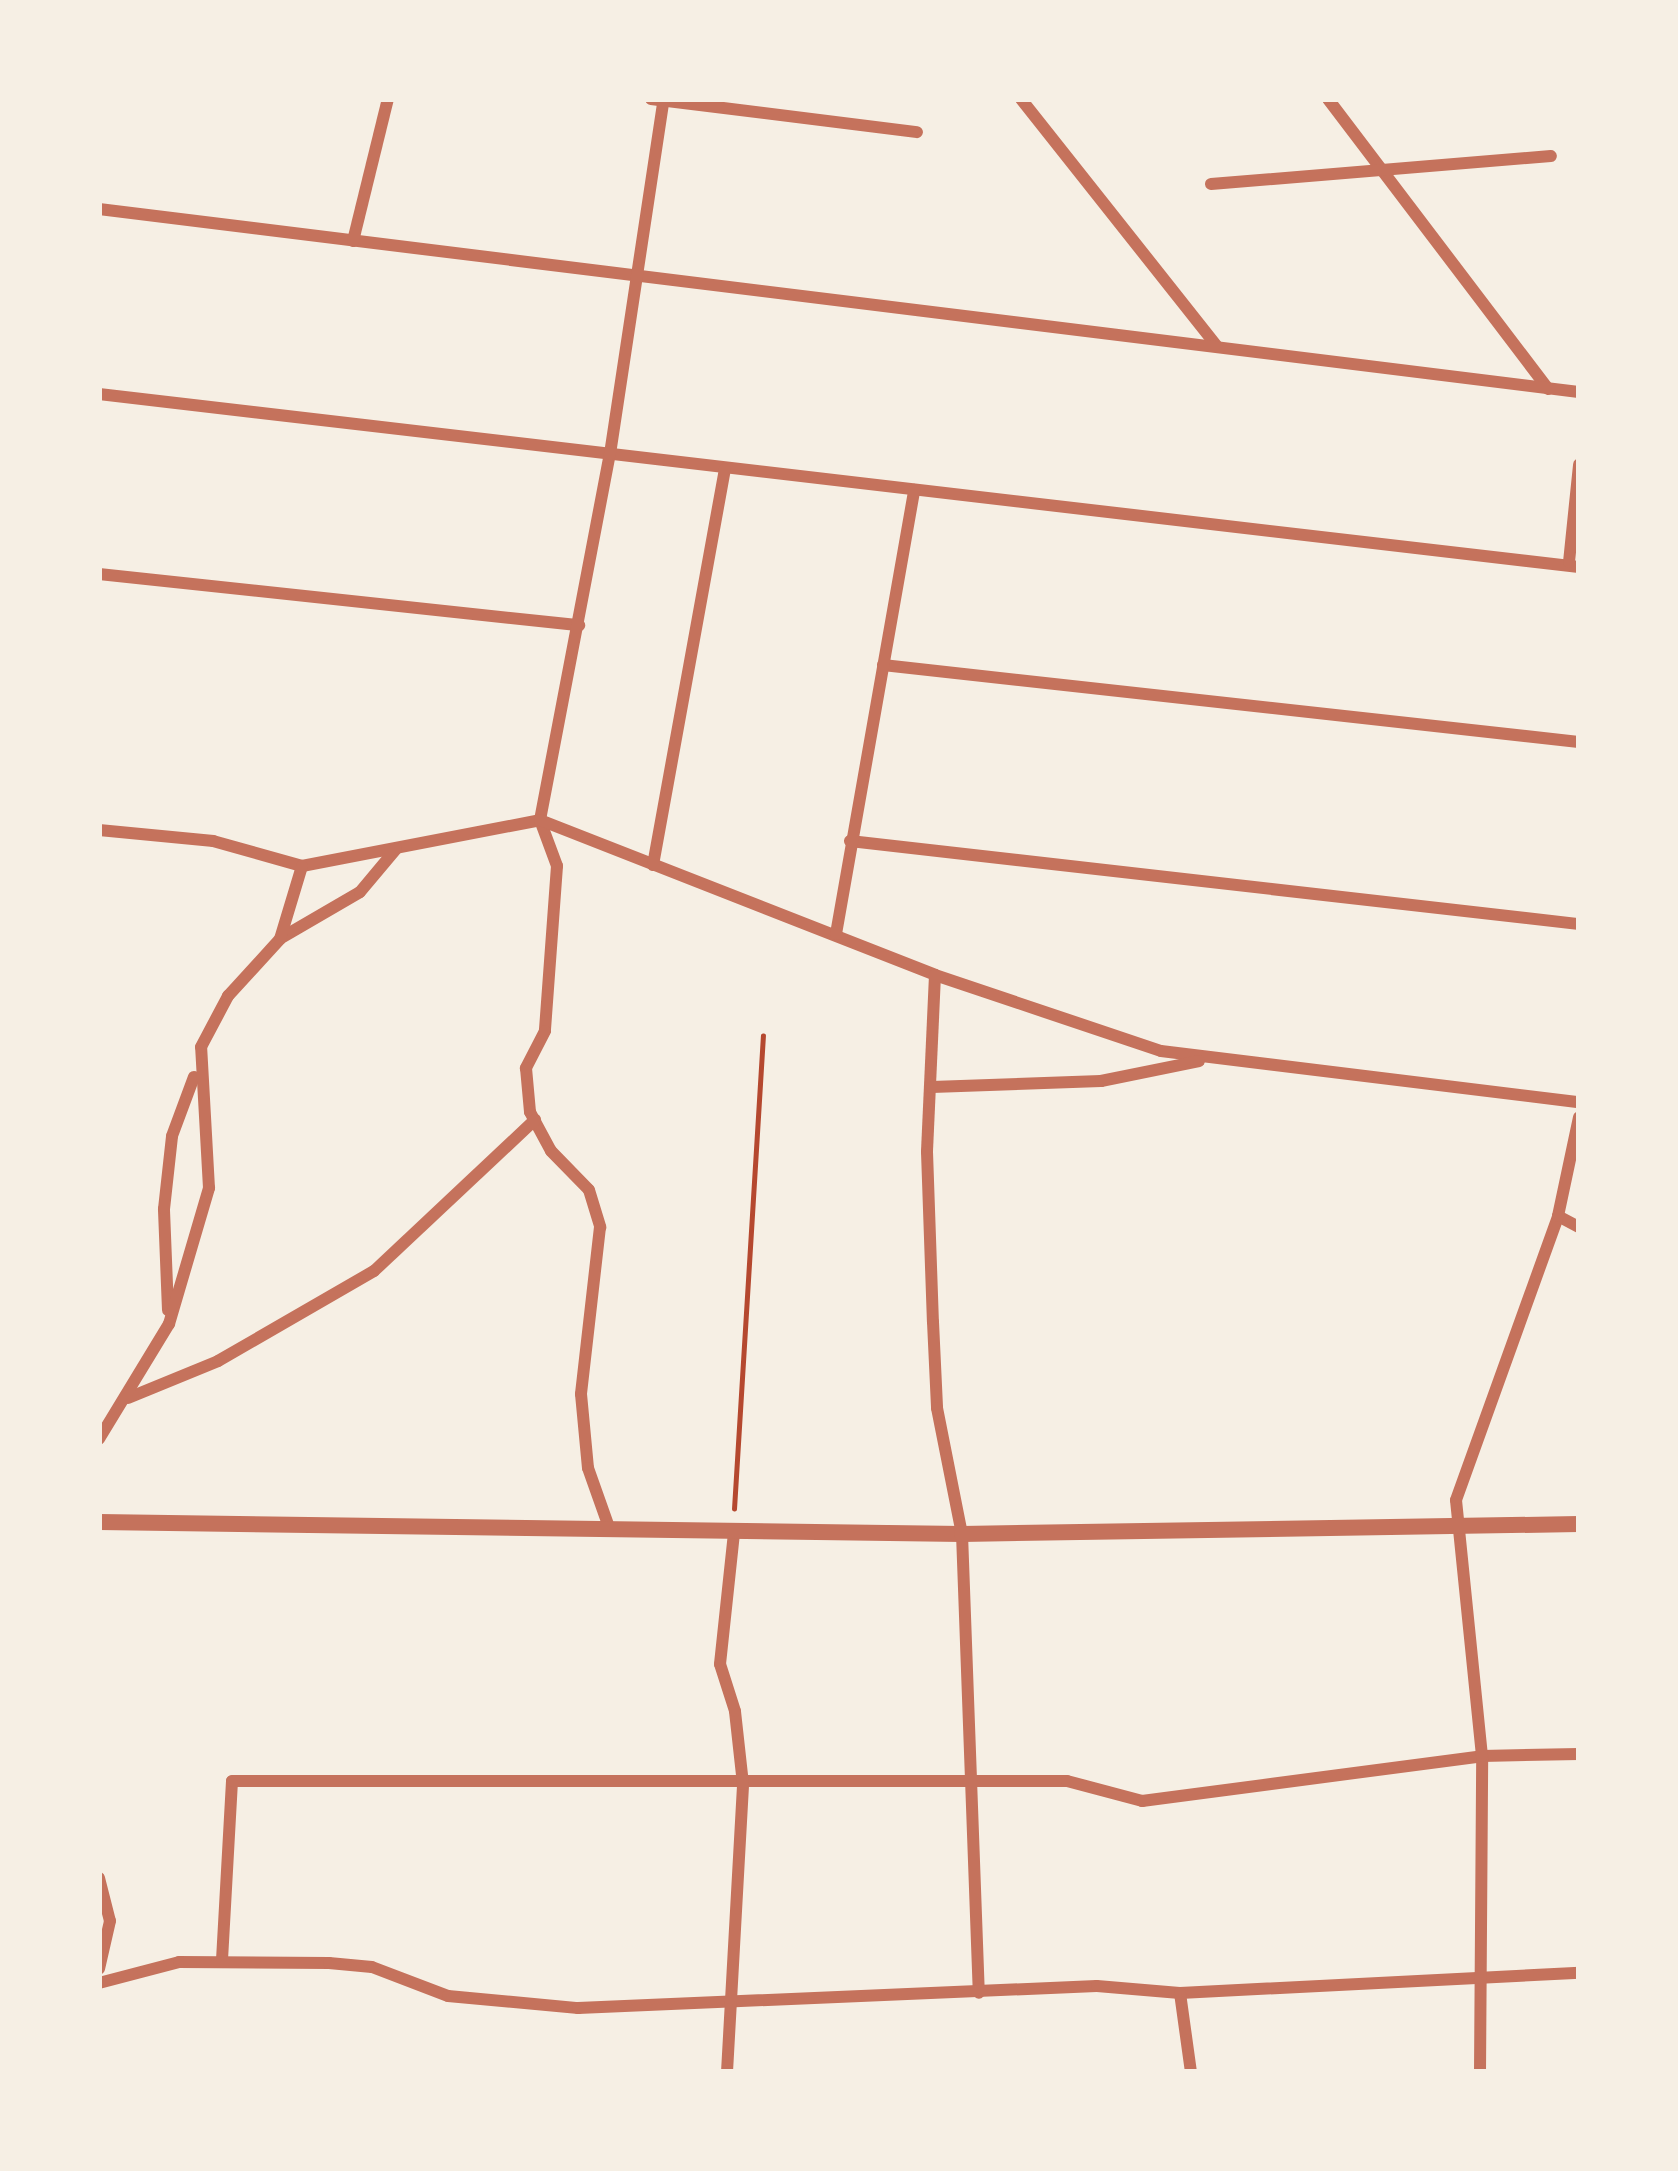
<!DOCTYPE html>
<html>
<head>
<meta charset="utf-8">
<style>
	body { margin:0 }
	#map { position:relative; width:1678px; height:2171px; overflow:hidden; background:#f6efe4; font-family:Arial,sans-serif }
	div>[style] { position:absolute }
	.path>* { height:4.5px; margin:-2.25px; padding:0 2.25px; transform-origin:2.25px; border-radius:2.25px; background:#b5482f }
	.minor>* { height:12px; margin:-6px; padding:0 6px; transform-origin:6px; border-radius:6px; background:#c5725c }
	.tertiary>* { height:16px; margin:-8px; padding:0 8px; transform-origin:8px; border-radius:8px; background:#c5725c }
	span { translate:-50% -50%; white-space:nowrap; text-align:center; line-height:1.15; -webkit-text-stroke:9px #f6efe4; paint-order:stroke }
	.frame { position:absolute; inset:0; border:102px solid #f6efe4; pointer-events:none }
</style>
</head>
<body>
<div id="map">
	<div class="path">
		<i style="left:734px;top:1509px;width:474px;rotate:-86.5deg"></i>
	</div>
	<div class="minor">
		<i style="left:651px;top:99px;width:268px;rotate:7.1deg"></i>
		<i style="left:1021px;top:99px;width:315px;rotate:51.6deg"></i>
		<i style="left:1328px;top:99px;width:364px;rotate:52.8deg"></i>
		<i style="left:1211px;top:184px;width:341px;rotate:-4.7deg"></i>
		<i style="left:99px;top:209px;width:1491px;rotate:7.05deg"></i>
		<i style="left:353px;top:241px;width:146px;rotate:-76.2deg"></i>
		<i style="left:99px;top:394px;width:1490px;rotate:6.67deg"></i>
		<i style="left:1569px;top:562px;width:98px;rotate:-84.1deg"></i>
		<i style="left:99px;top:574px;width:483px;rotate:6.1deg"></i>
		<i style="left:883px;top:665px;width:700px;rotate:6.31deg"></i>
		<i style="left:540px;top:820px;width:49px;rotate:69.7deg"></i>
		<i style="left:557px;top:866px;width:165px;rotate:94.2deg"></i>
		<i style="left:545px;top:1031px;width:42px;rotate:117.2deg"></i>
		<i style="left:526px;top:1068px;width:44px;rotate:84.8deg"></i>
		<i style="left:530px;top:1112px;width:44px;rotate:61.7deg"></i>
		<i style="left:551px;top:1151px;width:54px;rotate:45.7deg"></i>
		<i style="left:589px;top:1190px;width:39px;rotate:73deg"></i>
		<i style="left:600px;top:1227px;width:168px;rotate:96.5deg"></i>
		<i style="left:581px;top:1394px;width:74px;rotate:84.6deg"></i>
		<i style="left:588px;top:1468px;width:66px;rotate:70.5deg"></i>
		<i style="left:540px;top:820px;width:373px;rotate:-79.2deg"></i>
		<i style="left:610px;top:454px;width:359px;rotate:-81.4deg"></i>
		<i style="left:99px;top:830px;width:115px;rotate:5.5deg"></i>
		<i style="left:213px;top:841px;width:92px;rotate:15.7deg"></i>
		<i style="left:302px;top:866px;width:242px;rotate:-10.9deg"></i>
		<i style="left:540px;top:820px;width:424px;rotate:21.4deg"></i>
		<i style="left:935px;top:975px;width:238px;rotate:18.6deg"></i>
		<i style="left:1161px;top:1051px;width:421px;rotate:7deg"></i>
		<i style="left:850px;top:841px;width:734px;rotate:6.5deg"></i>
		<i style="left:653px;top:865px;width:402px;rotate:-79.7deg"></i>
		<i style="left:836px;top:934px;width:451px;rotate:-80deg"></i>
		<i style="left:281px;top:938px;width:91px;rotate:-30.2deg"></i>
		<i style="left:360px;top:892px;width:56px;rotate:-50.1deg"></i>
		<i style="left:935px;top:975px;width:177px;rotate:92.6deg"></i>
		<i style="left:927px;top:1152px;width:170px;rotate:88deg"></i>
		<i style="left:933px;top:1322px;width:86px;rotate:87.3deg"></i>
		<i style="left:937px;top:1408px;width:128px;rotate:78.8deg"></i>
		<i style="left:962px;top:1534px;width:459px;rotate:87.9deg"></i>
		<i style="left:932px;top:1087px;width:169px;rotate:-2deg"></i>
		<i style="left:1101px;top:1081px;width:100px;rotate:-11.5deg"></i>
		<i style="left:1558px;top:1216px;width:24px;rotate:28deg"></i>
		<i style="left:168px;top:1310px;width:101px;rotate:-92.3deg"></i>
		<i style="left:164px;top:1209px;width:73px;rotate:-83.7deg"></i>
		<i style="left:172px;top:1136px;width:63px;rotate:-69.6deg"></i>
		<i style="left:128px;top:1398px;width:97px;rotate:-22.3deg"></i>
		<i style="left:218px;top:1361px;width:180px;rotate:-30deg"></i>
		<i style="left:374px;top:1271px;width:221px;rotate:-43.2deg"></i>
		<i style="left:99px;top:1439px;width:135px;rotate:-58.7deg"></i>
		<i style="left:169px;top:1324px;width:142px;rotate:-73.6deg"></i>
		<i style="left:209px;top:1188px;width:141px;rotate:-93.2deg"></i>
		<i style="left:201px;top:1047px;width:58px;rotate:-62.1deg"></i>
		<i style="left:228px;top:996px;width:77px;rotate:-47.6deg"></i>
		<i style="left:280px;top:939px;width:76px;rotate:-73.2deg"></i>
		<i style="left:99px;top:1878px;width:44px;rotate:75.7deg"></i>
		<i style="left:110px;top:1921px;width:49px;rotate:102.9deg"></i>
		<i style="left:222px;top:1960px;width:179px;rotate:-86.8deg"></i>
		<i style="left:232px;top:1781px;width:835px"></i>
		<i style="left:1067px;top:1781px;width:78px;rotate:14.9deg"></i>
		<i style="left:1142px;top:1801px;width:343px;rotate:-7.5deg"></i>
		<i style="left:1482px;top:1756px;width:97px;rotate:-1.2deg"></i>
		<i style="left:99px;top:1983px;width:83px;rotate:-14.7deg"></i>
		<i style="left:179px;top:1962px;width:150px;rotate:0.4deg"></i>
		<i style="left:329px;top:1963px;width:43px;rotate:5.3deg"></i>
		<i style="left:372px;top:1967px;width:81px;rotate:20.9deg"></i>
		<i style="left:448px;top:1996px;width:131px;rotate:5.3deg"></i>
		<i style="left:578px;top:2008px;width:519px;rotate:-2.43deg"></i>
		<i style="left:1097px;top:1986px;width:83px;rotate:4.8deg"></i>
		<i style="left:1180px;top:1993px;width:400px;rotate:-2.9deg"></i>
		<i style="left:1180px;top:1993px;width:80px;rotate:82.1deg"></i>
		<i style="left:727px;top:2072px;width:288px;rotate:-86.8deg"></i>
		<i style="left:743px;top:1784px;width:73px;rotate:-96.3deg"></i>
		<i style="left:735px;top:1711px;width:49px;rotate:-107.7deg"></i>
		<i style="left:720px;top:1664px;width:132px;rotate:-83.9deg"></i>
		<i style="left:1480px;top:2072px;width:316px;rotate:-89.6deg"></i>
		<i style="left:1482px;top:1756px;width:257px;rotate:-95.8deg"></i>
		<i style="left:1456px;top:1500px;width:302px;rotate:-70.2deg"></i>
		<i style="left:1558px;top:1216px;width:101px;rotate:-78deg"></i>
	</div>
	<div class="tertiary">
		<i style="left:99px;top:1522px;width:863px;rotate:0.8deg"></i>
		<i style="left:962px;top:1534px;width:617px;rotate:-0.93deg"></i>
	</div>
	<div class="frame"></div>
</div>
</body>
</html>
